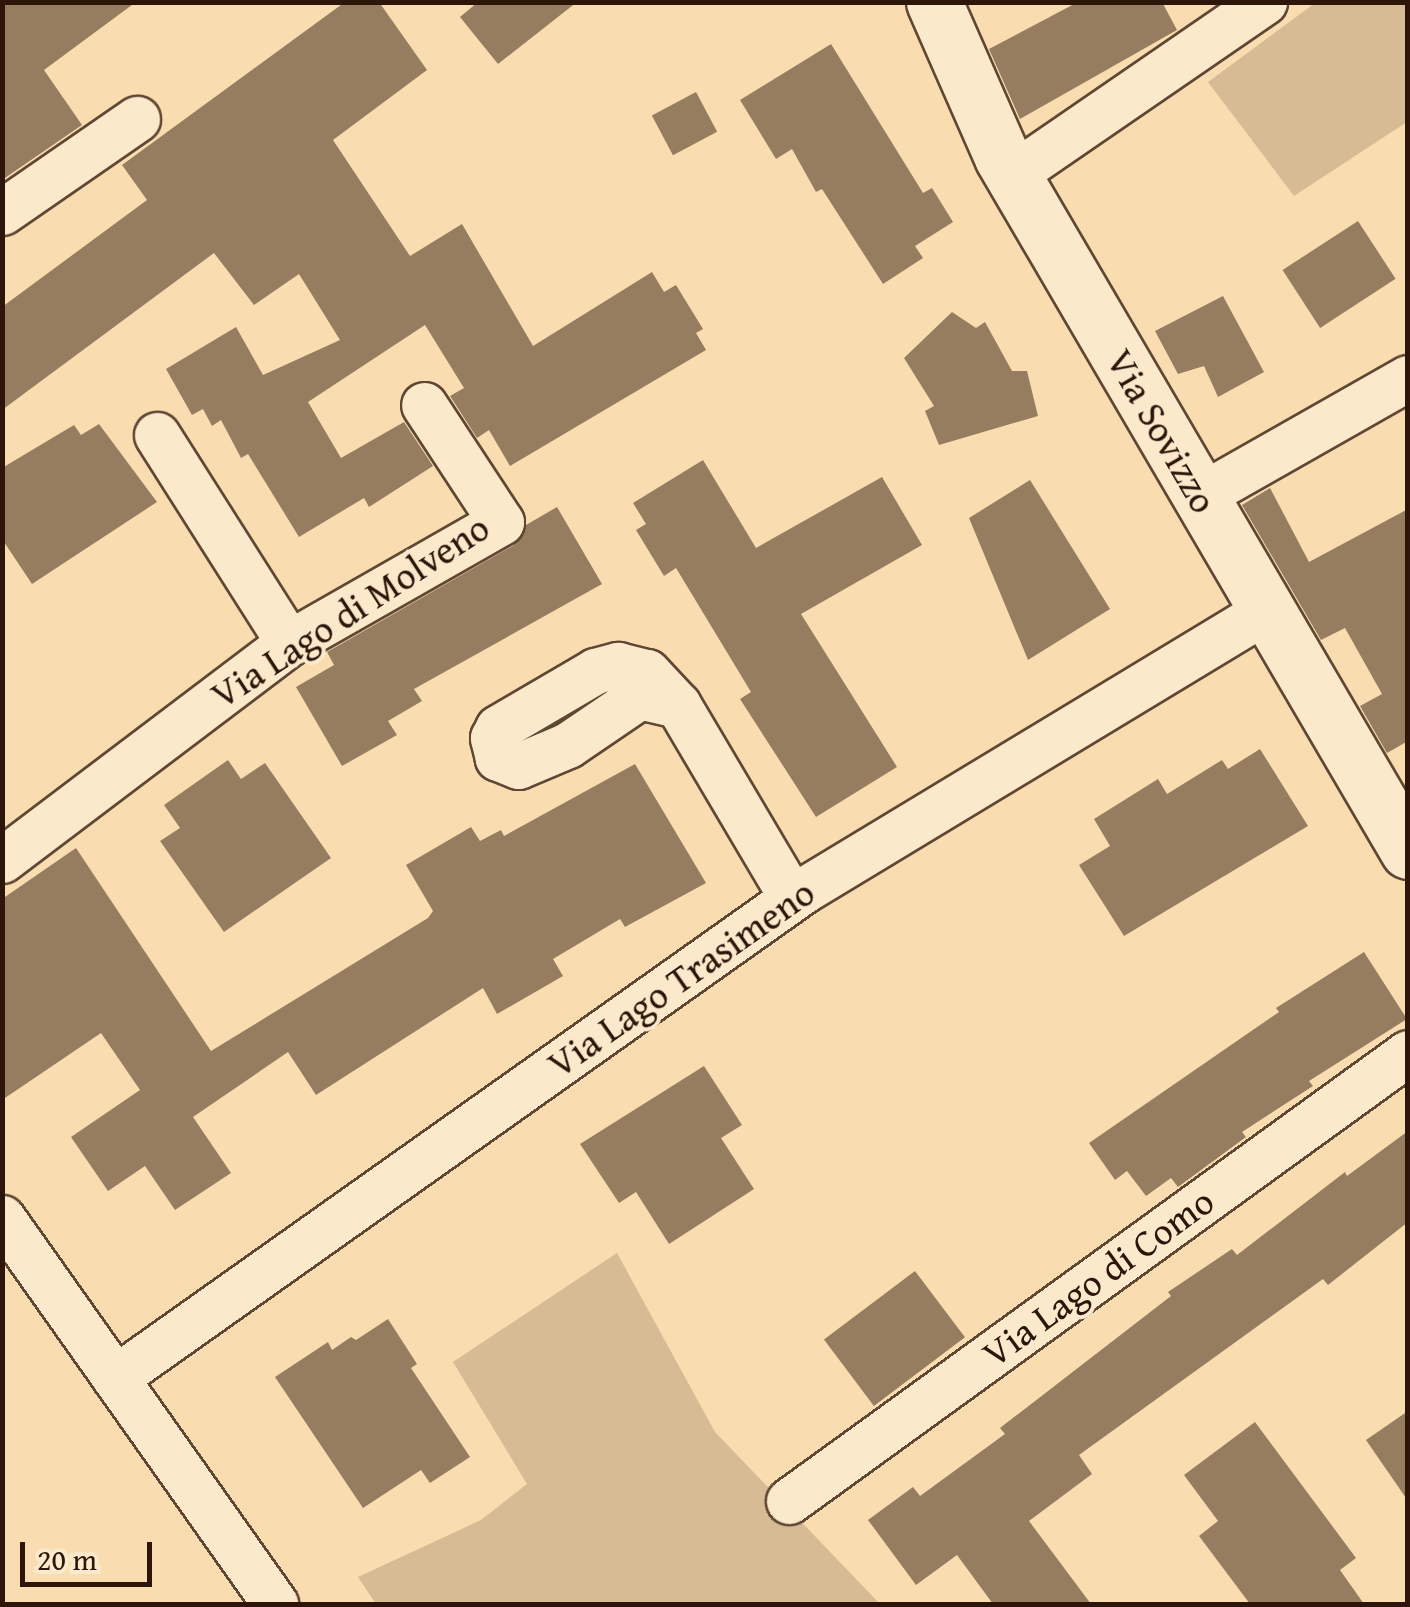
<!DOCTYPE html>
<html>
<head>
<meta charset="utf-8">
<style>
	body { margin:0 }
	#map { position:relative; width:1410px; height:1607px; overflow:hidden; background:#f9ddb0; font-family:"Gentium Book Plus",serif }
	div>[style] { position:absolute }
	.green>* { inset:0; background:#d6bb94 }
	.building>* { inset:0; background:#977d60; transform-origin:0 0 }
	.roads { filter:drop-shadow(2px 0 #604734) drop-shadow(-2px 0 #604734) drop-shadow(0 2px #604734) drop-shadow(0 -2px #604734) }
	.street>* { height:45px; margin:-22.5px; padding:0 22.5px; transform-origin:22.5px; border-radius:22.5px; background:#fbe9cc }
	.secondary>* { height:55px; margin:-27.5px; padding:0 27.5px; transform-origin:27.5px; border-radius:27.5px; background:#fbe9cc }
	span { translate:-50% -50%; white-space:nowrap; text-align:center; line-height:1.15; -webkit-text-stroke:8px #fbe9cc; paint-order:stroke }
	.street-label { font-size:38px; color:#2d150a }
	.frame { position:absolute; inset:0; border:5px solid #2d150a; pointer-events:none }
	.scale { position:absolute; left:20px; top:1542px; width:132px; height:45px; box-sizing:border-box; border:5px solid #2d150a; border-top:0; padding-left:12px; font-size:30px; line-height:35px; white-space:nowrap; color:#2d150a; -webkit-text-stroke:8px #fbe9cc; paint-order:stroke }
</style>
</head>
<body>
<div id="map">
	<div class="green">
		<i style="clip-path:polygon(1315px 3px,1407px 3px,1407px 122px,1294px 196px,1208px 82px)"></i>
		<i style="clip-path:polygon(617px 1253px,715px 1432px,880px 1604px,376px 1604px,358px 1577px,481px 1520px,527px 1484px,453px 1362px)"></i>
	</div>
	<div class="building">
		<i style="clip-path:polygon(2px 2px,136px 2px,44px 70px,82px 125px,2px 180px)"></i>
		<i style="clip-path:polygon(345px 2px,379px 2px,427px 70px,333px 140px,410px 256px,462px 224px,533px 346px,652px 272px,664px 292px,676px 285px,703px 329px,696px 333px,706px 350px,510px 466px,489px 430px,477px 438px,450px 396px,464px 388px,425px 325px,308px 402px,341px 458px,404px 422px,433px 466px,369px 507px,364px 498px,299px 537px,248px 454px,241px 458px,221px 420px,212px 426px,203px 409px,192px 415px,166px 369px,236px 327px,263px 375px,340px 340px,299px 274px,254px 305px,214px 253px,2px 410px,2px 307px,147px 200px,122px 165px)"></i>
		<i style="clip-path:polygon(478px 2px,577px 2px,498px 64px,460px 17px)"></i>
		<i style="clip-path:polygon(1078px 2px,1162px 2px,1177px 30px,1020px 119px,989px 49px)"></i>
		<i style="clip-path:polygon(831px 44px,923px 193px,932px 188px,953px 222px,915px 246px,923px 258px,883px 284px,822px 189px,816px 192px,792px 149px,776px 159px,740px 100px)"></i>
		<i style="left:696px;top:92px;width:45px;height:50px;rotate:62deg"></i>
		<i style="left:1358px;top:221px;width:69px;height:90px;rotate:57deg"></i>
		<i style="clip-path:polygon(1223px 296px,1264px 372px,1218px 397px,1204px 366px,1178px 374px,1155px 331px)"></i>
		<i style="clip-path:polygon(952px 312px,976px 328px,985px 322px,1012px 371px,1027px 371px,1038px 416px,939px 445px,925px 411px,934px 406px,904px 358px)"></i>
		<i style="clip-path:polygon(99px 424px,157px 502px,32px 584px,2px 539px,2px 468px,74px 425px,81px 435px)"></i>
		<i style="clip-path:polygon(703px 460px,756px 548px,882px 477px,922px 545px,801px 614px,897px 767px,816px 817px,740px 699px,751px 692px,676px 568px,664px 576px,636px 530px,646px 524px,633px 503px)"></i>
		<i style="clip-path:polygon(1030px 480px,1110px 609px,1028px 660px,969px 518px)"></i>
		<i style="clip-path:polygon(1270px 488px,1309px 562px,1408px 509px,1408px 741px,1387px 753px,1360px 706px,1382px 694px,1345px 628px,1321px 640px,1242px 505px)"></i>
		<i style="clip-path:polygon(557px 507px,602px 584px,414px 689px,422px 701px,388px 721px,397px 735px,342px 766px,296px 687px,334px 665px,327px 652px,514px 545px,526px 525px)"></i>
		<i style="clip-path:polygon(1260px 749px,1308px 826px,1124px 936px,1079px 865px,1110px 846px,1094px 819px,1158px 779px,1167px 794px,1222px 760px,1228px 769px)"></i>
		<i style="clip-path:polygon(228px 760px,241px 779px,265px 763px,331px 858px,224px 932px,160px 841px,180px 828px,164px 805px)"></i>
		<i style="clip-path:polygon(635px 764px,706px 883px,625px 927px,620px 919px,553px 959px,563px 976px,497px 1014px,483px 988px,316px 1095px,288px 1052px,193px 1117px,231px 1173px,175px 1210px,145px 1166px,108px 1191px,71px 1137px,140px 1090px,101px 1033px,2px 1100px,2px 899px,76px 848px,211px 1051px,428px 918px,433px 911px,406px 865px,471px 827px,480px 841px,501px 830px,504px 836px)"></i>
		<i style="clip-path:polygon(1364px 952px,1407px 1019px,1309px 1081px,1313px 1086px,1242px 1132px,1246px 1137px,1178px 1187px,1171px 1178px,1146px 1196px,1127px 1171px,1115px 1180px,1089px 1143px,1279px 1012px,1276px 1008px)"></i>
		<i style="clip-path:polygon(704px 1066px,742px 1125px,721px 1138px,754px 1189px,669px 1244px,636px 1192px,619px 1203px,580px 1144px)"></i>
		<i style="clip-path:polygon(1408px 1131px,1408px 1222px,1328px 1285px,1323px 1279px,1079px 1455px,1092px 1474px,1029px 1521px,1091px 1604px,993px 1604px,957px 1555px,916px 1585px,868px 1520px,913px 1487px,920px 1496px,1005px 1434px,1000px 1428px,1171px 1296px,1168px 1292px,1232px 1249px,1237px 1255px,1345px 1172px,1347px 1176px)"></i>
		<i style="left:915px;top:1271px;width:83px;height:114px;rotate:53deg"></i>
		<i style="clip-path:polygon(388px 1319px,417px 1364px,411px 1368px,470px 1457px,430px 1483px,421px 1470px,363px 1508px,275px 1377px,328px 1342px,332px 1350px,351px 1337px,356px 1340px)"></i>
		<i style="clip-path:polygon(1408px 1411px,1408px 1501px,1366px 1440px)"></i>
		<i style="clip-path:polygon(1255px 1422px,1356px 1558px,1340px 1570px,1364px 1604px,1250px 1604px,1199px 1536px,1218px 1521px,1184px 1475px)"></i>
	</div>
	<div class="roads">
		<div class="street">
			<i style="left:1012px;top:175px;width:306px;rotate:-34.5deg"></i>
			<i style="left:2px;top:212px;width:164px;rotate:-34.6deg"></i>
			<i style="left:157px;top:435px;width:246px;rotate:57.6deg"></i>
			<i style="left:1200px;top:496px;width:239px;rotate:-29.6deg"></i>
			<i style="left:678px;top:705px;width:39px;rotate:-167deg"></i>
			<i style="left:640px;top:696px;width:87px;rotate:145.8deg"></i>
			<i style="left:568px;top:745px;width:54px;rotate:157.2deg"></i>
			<i style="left:518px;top:766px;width:22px;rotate:-158deg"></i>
			<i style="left:498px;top:758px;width:21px;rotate:-104deg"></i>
			<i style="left:493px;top:738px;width:11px;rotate:-63deg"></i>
			<i style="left:498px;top:728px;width:113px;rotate:-30.4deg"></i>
			<i style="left:595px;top:671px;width:24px;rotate:-15deg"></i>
			<i style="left:618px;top:665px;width:30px;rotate:14deg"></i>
			<i style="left:647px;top:672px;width:45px;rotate:46.8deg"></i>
			<i style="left:678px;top:705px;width:224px;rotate:59.4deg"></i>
			<i style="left:2px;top:860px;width:360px;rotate:-37.1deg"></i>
			<i style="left:289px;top:643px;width:244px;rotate:-29.7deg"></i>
			<i style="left:501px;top:522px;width:140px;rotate:-123.3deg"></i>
			<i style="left:2px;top:1218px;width:473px;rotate:54.7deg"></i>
			<i style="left:115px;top:1378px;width:844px;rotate:-35.31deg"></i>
			<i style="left:804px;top:890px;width:541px;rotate:-31.16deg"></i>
			<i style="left:789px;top:1501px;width:764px;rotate:-35.9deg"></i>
		</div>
		<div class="secondary">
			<i style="left:934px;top:2px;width:169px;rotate:66.3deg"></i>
			<i style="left:1002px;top:157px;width:804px;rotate:59.67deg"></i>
		</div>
	</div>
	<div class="street-label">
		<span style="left:1162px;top:431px;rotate:60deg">Via Sovizzo</span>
		<span style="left:350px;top:611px;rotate:-33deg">Via Lago di Molveno</span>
		<span style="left:681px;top:978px;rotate:-35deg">Via Lago Trasimeno</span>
		<span style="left:1098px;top:1277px;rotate:-36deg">Via Lago di Como</span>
	</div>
	<div class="frame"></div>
	<div class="scale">20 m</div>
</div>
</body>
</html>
